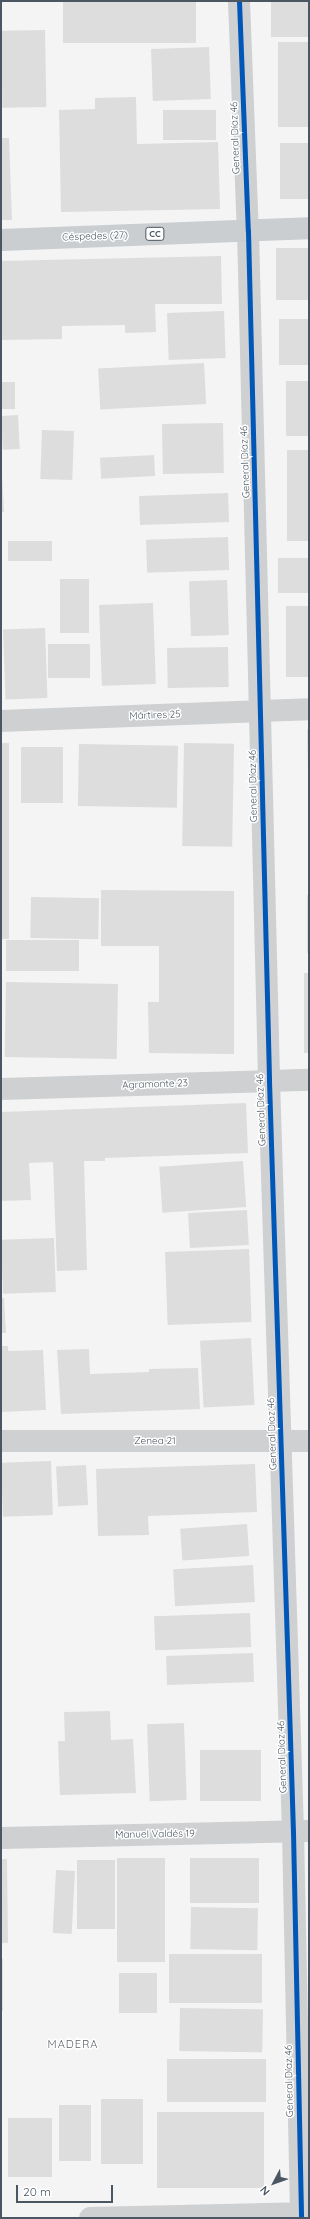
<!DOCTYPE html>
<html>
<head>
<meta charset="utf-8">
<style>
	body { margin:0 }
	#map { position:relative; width:310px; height:2219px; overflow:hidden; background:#f4f4f4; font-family:Quicksand,sans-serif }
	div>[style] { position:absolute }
	.building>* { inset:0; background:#ddddde; transform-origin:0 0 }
	.minor>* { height:22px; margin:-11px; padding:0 11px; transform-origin:11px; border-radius:11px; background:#ced0d2 }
	.major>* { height:22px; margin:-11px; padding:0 11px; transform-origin:11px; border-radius:11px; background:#caced1 }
	.cycleway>* { height:5px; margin:-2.5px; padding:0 2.5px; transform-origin:2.5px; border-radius:2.5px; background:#0057b8 }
	span { translate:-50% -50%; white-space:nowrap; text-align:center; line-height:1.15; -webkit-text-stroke:3px #fff; paint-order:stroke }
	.shield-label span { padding:1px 3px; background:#fff; border:1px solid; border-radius:3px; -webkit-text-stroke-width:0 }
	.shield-label { font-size:9px; color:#4a5661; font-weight:700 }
	.street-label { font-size:10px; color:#4a5661 }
	.neighbourhood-label { font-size:11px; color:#5f6368; letter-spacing:1px }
	.frame { position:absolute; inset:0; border:2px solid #4a5661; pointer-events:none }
	.north { position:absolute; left:254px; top:2163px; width:40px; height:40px; -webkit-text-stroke:3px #fff; paint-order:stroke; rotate:229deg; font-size:11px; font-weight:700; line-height:16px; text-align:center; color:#4a5661 }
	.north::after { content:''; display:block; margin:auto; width:14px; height:18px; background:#4a5661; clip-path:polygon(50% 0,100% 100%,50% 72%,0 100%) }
	.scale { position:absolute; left:16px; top:2185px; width:97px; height:18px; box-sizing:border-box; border:2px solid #4a5661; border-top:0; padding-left:5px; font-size:12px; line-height:14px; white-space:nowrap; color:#4a5661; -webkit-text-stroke:3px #fff; paint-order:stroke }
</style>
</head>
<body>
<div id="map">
	<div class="building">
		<i style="left:63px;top:1px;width:133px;height:42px"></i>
		<i style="left:271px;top:1px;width:38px;height:36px"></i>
		<i style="left:45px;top:30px;width:77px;height:44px;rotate:89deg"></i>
		<i style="left:278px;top:42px;width:31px;height:85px"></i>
		<i style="left:209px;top:47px;width:52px;height:58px;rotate:88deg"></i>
		<i style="clip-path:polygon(136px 97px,137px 144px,218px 142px,220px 209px,61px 212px,59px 110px,95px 109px,95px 98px)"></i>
		<i style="left:216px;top:110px;width:30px;height:53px;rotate:90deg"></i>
		<i style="clip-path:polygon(1px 138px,9px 138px,12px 220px,1px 220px)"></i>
		<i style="left:309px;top:143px;width:56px;height:29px;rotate:90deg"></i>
		<i style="left:309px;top:248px;width:52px;height:33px;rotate:90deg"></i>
		<i style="clip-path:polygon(221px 256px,222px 304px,155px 304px,156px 332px,125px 333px,125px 325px,62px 326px,62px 339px,1px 340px,1px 261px)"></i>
		<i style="left:224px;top:311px;width:47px;height:57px;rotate:88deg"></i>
		<i style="left:309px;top:319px;width:46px;height:30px;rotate:90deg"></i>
		<i style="left:204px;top:363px;width:41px;height:106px;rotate:87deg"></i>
		<i style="left:286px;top:381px;width:23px;height:55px"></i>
		<i style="left:1px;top:382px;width:14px;height:27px"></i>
		<i style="left:18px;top:415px;width:34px;height:17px;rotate:87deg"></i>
		<i style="left:223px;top:423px;width:50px;height:61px;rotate:89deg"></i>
		<i style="left:42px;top:430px;width:32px;height:49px;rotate:2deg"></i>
		<i style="left:287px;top:450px;width:22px;height:91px"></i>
		<i style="left:154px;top:455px;width:21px;height:54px;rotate:87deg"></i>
		<i style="clip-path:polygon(1px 474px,2px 474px,4px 512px,1px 512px)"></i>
		<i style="left:228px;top:493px;width:29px;height:89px;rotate:88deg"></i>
		<i style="left:228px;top:537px;width:33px;height:82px;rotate:88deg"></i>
		<i style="left:8px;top:541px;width:44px;height:20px"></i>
		<i style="left:309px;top:558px;width:35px;height:31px;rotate:90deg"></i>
		<i style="left:60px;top:579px;width:29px;height:54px"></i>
		<i style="left:227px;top:580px;width:55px;height:38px;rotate:88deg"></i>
		<i style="left:153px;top:603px;width:81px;height:54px;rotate:88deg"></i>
		<i style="left:309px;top:606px;width:71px;height:23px;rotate:90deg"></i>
		<i style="left:45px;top:628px;width:70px;height:42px;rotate:88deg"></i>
		<i style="left:48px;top:644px;width:42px;height:34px"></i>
		<i style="left:228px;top:647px;width:40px;height:61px;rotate:89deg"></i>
		<i style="clip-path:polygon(307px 729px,309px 729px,309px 773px,308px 773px)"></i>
		<i style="left:1px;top:743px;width:8px;height:196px"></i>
		<i style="left:184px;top:743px;width:50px;height:103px;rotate:1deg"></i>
		<i style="left:79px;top:744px;width:99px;height:62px;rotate:1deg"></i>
		<i style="left:21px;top:747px;width:42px;height:56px"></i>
		<i style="clip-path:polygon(101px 890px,234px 891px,234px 1054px,149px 1053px,148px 1002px,159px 1002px,159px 946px,101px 946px)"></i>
		<i style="left:307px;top:895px;width:2px;height:58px"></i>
		<i style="left:31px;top:897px;width:68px;height:41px;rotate:1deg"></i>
		<i style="left:6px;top:940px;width:73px;height:31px"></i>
		<i style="left:304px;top:973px;width:5px;height:80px"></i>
		<i style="left:6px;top:982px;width:112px;height:75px;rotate:1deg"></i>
		<i style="clip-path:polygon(246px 1103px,248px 1153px,105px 1158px,105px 1161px,84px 1161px,87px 1270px,57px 1271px,53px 1162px,29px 1163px,31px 1200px,1px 1201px,1px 1112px)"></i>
		<i style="left:243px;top:1161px;width:46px;height:84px;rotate:86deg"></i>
		<i style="left:247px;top:1210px;width:35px;height:59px;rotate:87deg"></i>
		<i style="left:54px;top:1238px;width:54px;height:53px;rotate:88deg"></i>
		<i style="left:249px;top:1249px;width:73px;height:84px;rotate:88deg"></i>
		<i style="clip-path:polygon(1px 1298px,4px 1298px,6px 1333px,1px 1333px)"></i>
		<i style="left:251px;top:1338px;width:67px;height:51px;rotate:87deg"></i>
		<i style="clip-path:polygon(1px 1346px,8px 1346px,8px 1351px,43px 1350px,46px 1410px,1px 1412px)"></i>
		<i style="clip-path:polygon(89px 1349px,90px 1374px,149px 1372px,149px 1369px,198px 1368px,200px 1409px,61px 1414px,57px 1350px)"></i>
		<i style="left:51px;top:1461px;width:54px;height:50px;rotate:88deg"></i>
		<i style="clip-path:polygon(255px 1464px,257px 1512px,148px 1516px,149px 1535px,98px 1536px,96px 1469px)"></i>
		<i style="left:86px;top:1465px;width:40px;height:30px;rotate:87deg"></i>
		<i style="left:247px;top:1524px;width:32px;height:67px;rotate:86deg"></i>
		<i style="left:253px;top:1565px;width:37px;height:80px;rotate:87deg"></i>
		<i style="left:250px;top:1613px;width:34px;height:96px;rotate:88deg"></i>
		<i style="left:253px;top:1653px;width:29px;height:87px;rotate:88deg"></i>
		<i style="clip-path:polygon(110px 1711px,111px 1740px,133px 1739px,136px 1793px,60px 1795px,58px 1741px,65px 1741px,64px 1712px)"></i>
		<i style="left:184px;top:1723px;width:77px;height:37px;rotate:88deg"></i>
		<i style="left:200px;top:1750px;width:61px;height:51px"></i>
		<i style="left:117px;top:1858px;width:48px;height:104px"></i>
		<i style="left:190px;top:1858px;width:69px;height:45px"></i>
		<i style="clip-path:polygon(1px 1859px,7px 1859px,8px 1943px,1px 1943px)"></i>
		<i style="left:77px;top:1860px;width:38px;height:69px"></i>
		<i style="left:56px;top:1870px;width:19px;height:63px;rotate:3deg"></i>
		<i style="left:191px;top:1907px;width:67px;height:42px;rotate:1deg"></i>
		<i style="left:169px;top:1954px;width:93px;height:49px"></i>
		<i style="left:1px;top:1959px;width:2px;height:52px"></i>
		<i style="left:119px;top:1973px;width:38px;height:40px"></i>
		<i style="left:180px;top:2008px;width:83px;height:43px;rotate:1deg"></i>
		<i style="left:167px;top:2059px;width:99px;height:43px"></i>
		<i style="left:101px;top:2099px;width:42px;height:65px"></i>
		<i style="left:59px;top:2105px;width:32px;height:56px"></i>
		<i style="left:157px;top:2112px;width:107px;height:76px"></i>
		<i style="left:8px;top:2118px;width:44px;height:59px"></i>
	</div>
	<div class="minor">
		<i style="left:239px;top:1px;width:230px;rotate:87.8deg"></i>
		<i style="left:248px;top:231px;width:850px;rotate:88.58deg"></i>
		<i style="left:269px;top:1081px;width:751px;rotate:88.17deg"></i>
		<i style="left:293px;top:1832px;width:386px;rotate:88.8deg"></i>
		<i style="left:1px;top:721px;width:308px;rotate:-2.2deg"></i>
		<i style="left:1px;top:1089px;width:308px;rotate:-1.7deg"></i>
		<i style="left:1px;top:1441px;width:308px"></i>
		<i style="left:1px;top:1838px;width:308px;rotate:-1.3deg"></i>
		<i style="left:90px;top:2218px;width:219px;rotate:-1.3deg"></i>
	</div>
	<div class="major">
		<i style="left:1px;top:240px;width:308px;rotate:-2.2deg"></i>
	</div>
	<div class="cycleway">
		<i style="left:239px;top:1px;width:230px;rotate:87.8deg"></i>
		<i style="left:248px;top:231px;width:850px;rotate:88.58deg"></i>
		<i style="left:269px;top:1081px;width:751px;rotate:88.17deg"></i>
		<i style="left:293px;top:1832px;width:386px;rotate:88.8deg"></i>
	</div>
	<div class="shield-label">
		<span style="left:155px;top:234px">CC</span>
	</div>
	<div class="street-label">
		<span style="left:235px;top:138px;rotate:-92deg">General Díaz 46</span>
		<span style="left:95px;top:236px;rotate:-2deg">Céspedes (27)</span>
		<span style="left:245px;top:462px;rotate:-92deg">General Díaz 46</span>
		<span style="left:155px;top:715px;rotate:-2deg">Mártires 25</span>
		<span style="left:253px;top:786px;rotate:-91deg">General Díaz 46</span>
		<span style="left:155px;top:1084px;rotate:-2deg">Agramonte 23</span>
		<span style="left:261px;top:1110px;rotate:-92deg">General Díaz 46</span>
		<span style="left:272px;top:1434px;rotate:-92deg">General Díaz 46</span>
		<span style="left:155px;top:1441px">Zenea 21</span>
		<span style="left:282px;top:1757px;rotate:-92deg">General Díaz 46</span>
		<span style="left:155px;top:1834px;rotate:-1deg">Manuel Valdés 19</span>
		<span style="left:289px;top:2081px;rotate:-91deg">General Díaz 46</span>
	</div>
	<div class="neighbourhood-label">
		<span style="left:73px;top:2044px">MADERA</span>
	</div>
	<div class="frame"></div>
	<div class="north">N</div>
	<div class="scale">20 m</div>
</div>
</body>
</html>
